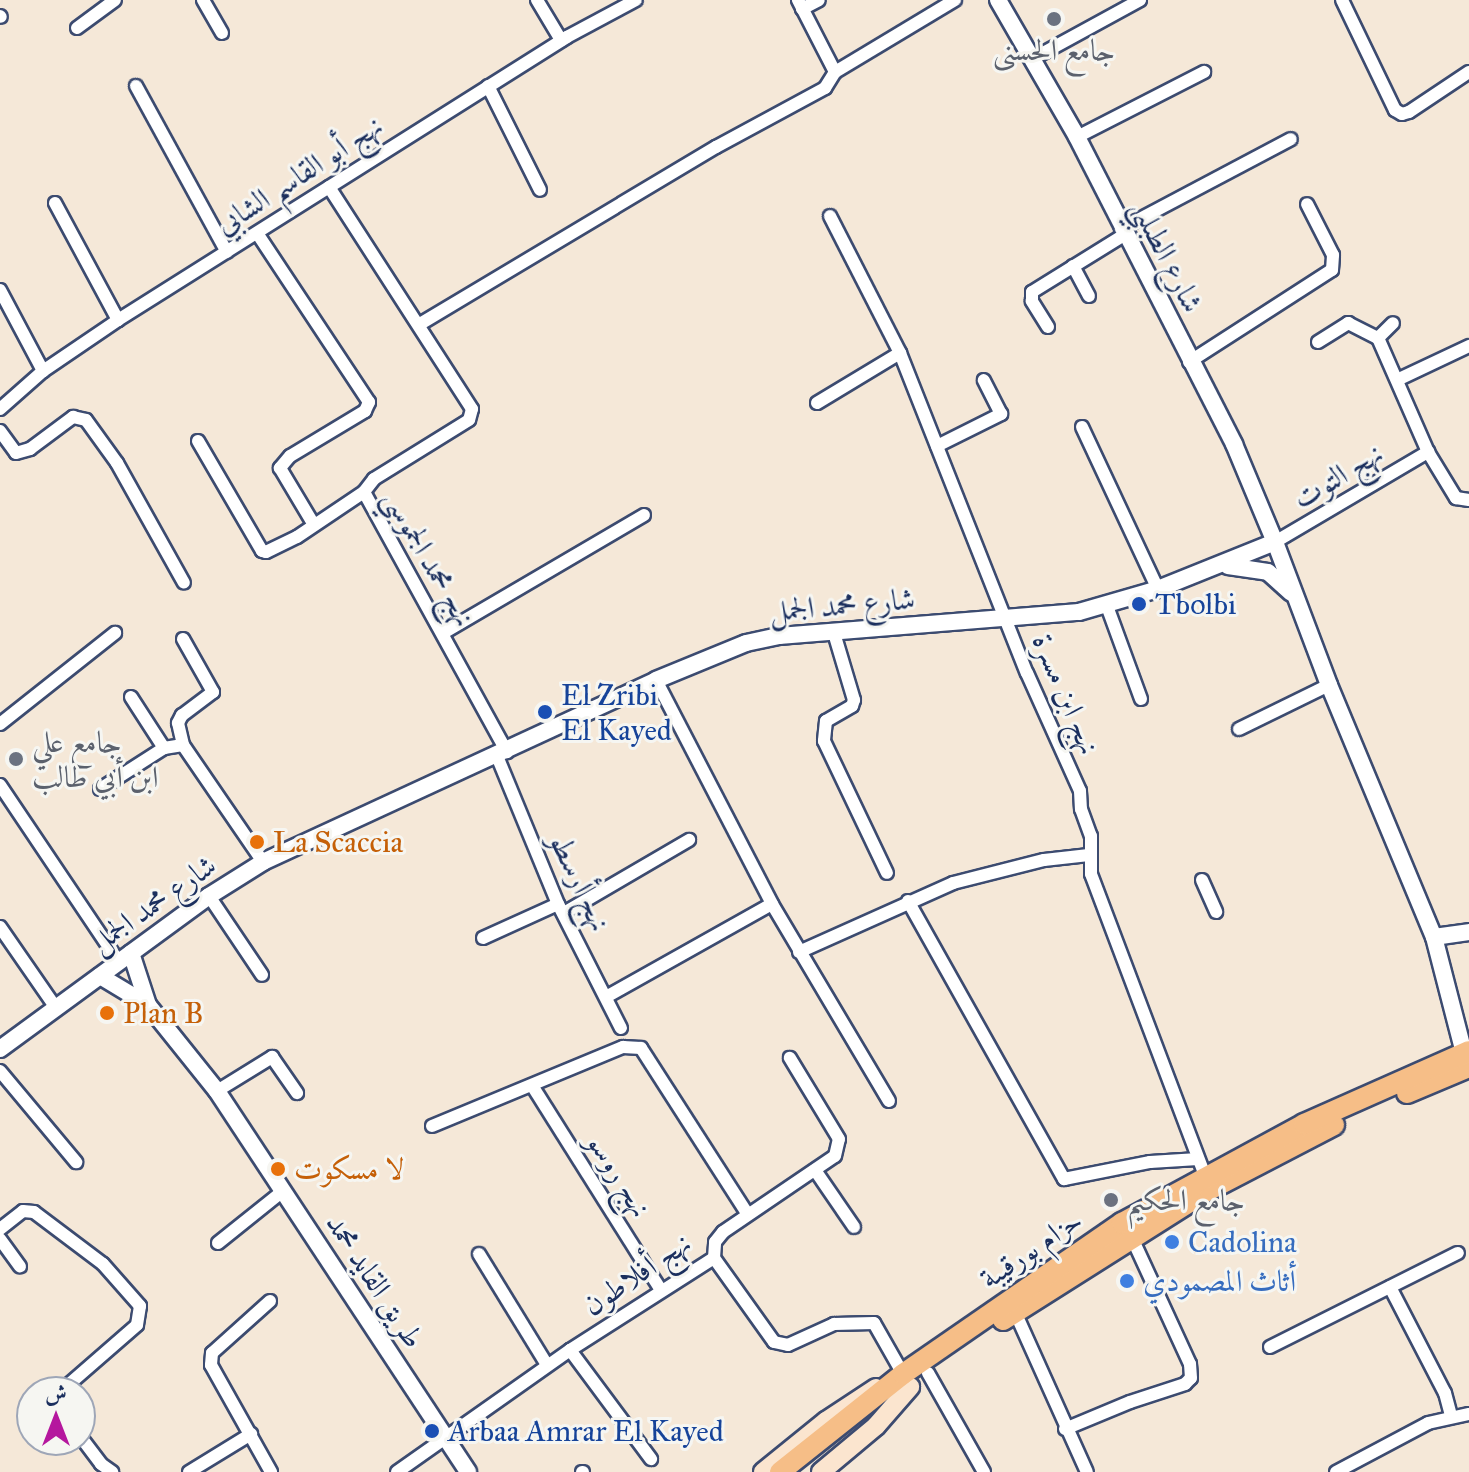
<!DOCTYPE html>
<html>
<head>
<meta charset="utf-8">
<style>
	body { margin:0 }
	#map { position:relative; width:1469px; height:1472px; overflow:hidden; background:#f5e8d8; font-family:"IM FELL Great Primer",Amiri,serif }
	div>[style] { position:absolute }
	.roads { filter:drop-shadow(2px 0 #3c4b70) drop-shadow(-2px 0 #3c4b70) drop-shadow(0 2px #3c4b70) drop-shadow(0 -2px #3c4b70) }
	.minor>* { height:12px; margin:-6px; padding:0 6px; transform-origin:6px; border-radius:6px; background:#fff }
	.tertiary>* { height:16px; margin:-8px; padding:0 8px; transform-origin:8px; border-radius:8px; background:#fff }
	.secondary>* { height:18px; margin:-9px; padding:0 9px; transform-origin:9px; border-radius:9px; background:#fbe5cf }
	.trunk>* { height:20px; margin:-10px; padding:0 10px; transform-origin:10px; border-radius:10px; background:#f6be87 }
	.dots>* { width:22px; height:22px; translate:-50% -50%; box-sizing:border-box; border:4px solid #f6f6f2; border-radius:50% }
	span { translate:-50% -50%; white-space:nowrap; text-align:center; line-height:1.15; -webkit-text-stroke:6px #f6f6f2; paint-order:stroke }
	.worship-label { font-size:30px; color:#5b616d }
	.left { translate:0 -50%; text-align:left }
	.street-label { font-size:30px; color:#1b2f5e }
	.transit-label { font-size:30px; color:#164399 }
	.food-label { font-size:30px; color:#c56008 }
	.shop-label { font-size:30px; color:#366cbe }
	.north { position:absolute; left:16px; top:1376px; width:80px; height:80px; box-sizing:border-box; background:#f6f6f2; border:2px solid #9ea6b7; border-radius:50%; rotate:0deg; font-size:22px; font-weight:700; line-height:32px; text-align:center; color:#1b2f5e }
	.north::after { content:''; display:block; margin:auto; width:28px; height:36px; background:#b5179e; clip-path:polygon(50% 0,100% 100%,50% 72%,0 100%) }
</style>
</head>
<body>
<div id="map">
	<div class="roads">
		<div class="minor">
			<i style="left:203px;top:0;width:38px;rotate:60deg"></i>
			<i style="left:537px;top:0;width:47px;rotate:59deg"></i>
			<i style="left:798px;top:0;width:81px;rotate:62.8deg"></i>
			<i style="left:1342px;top:0;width:122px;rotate:64.3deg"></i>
			<i style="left:1395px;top:110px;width:8px;rotate:30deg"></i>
			<i style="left:1402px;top:114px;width:7px;rotate:-16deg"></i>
			<i style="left:1409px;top:112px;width:72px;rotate:-33.7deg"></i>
			<i style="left:802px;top:9px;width:19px;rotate:-28deg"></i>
			<i style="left:0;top:16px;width:1px;rotate:45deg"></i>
			<i style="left:77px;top:28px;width:47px;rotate:-36.4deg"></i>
			<i style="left:1034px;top:58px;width:121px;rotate:-28.7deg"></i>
			<i style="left:136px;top:86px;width:189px;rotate:61.3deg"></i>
			<i style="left:488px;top:86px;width:116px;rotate:63.4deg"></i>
			<i style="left:1077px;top:137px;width:143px;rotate:-27.1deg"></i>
			<i style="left:329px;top:187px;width:264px;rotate:57.2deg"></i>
			<i style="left:472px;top:409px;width:11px;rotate:105deg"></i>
			<i style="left:469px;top:420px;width:112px;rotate:148.2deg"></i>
			<i style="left:374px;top:479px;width:16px;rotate:128deg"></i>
			<i style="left:55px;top:203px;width:133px;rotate:61.7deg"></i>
			<i style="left:830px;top:216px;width:154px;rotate:62.9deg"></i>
			<i style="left:900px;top:353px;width:344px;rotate:68.4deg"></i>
			<i style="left:1027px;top:673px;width:129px;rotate:65.8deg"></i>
			<i style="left:1080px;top:791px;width:18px;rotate:87deg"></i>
			<i style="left:1081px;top:809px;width:29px;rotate:70deg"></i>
			<i style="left:1091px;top:836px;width:38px;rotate:90deg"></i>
			<i style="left:1091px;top:874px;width:322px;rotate:69.3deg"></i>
			<i style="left:1121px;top:229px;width:192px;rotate:-27.9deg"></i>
			<i style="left:257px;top:233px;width:203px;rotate:56.5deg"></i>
			<i style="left:369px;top:402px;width:10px;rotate:114deg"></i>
			<i style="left:365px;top:411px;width:87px;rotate:149deg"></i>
			<i style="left:290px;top:456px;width:16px;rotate:130deg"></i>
			<i style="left:280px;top:468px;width:66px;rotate:59.2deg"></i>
			<i style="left:1073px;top:266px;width:34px;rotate:62deg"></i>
			<i style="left:0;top:290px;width:92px;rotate:62deg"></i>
			<i style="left:420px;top:324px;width:345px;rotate:-30.9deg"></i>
			<i style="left:716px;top:147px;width:124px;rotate:-28.4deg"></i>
			<i style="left:825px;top:88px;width:19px;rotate:-58deg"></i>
			<i style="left:835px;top:72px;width:140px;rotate:-31deg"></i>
			<i style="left:1048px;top:327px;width:31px;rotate:-122deg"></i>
			<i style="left:1032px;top:301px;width:9px;rotate:-90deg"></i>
			<i style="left:1032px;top:292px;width:108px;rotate:-31.8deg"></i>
			<i style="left:1378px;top:338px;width:21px;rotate:-45deg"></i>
			<i style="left:1318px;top:342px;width:36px;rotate:-32deg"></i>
			<i style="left:1348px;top:323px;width:34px;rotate:27deg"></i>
			<i style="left:1378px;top:338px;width:124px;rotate:66.3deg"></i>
			<i style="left:1428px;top:452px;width:54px;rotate:58.7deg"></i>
			<i style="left:1456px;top:498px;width:13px;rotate:9deg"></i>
			<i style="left:1189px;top:362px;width:170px;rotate:-32.8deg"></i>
			<i style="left:1332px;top:270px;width:15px;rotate:-86deg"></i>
			<i style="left:1333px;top:255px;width:57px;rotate:-117deg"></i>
			<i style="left:1397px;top:380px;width:80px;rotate:-25.3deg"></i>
			<i style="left:817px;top:403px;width:97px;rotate:-31.1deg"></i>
			<i style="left:0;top:409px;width:57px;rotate:-41.5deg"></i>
			<i style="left:43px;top:371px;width:91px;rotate:-34.2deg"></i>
			<i style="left:118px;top:320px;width:531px;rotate:-32.22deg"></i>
			<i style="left:567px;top:37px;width:78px;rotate:-28.2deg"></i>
			<i style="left:1082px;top:427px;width:179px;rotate:64.9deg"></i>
			<i style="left:0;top:431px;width:27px;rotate:54deg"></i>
			<i style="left:16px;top:453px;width:15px;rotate:-16deg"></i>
			<i style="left:30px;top:449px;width:54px;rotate:-36.7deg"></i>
			<i style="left:73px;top:417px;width:13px;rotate:13deg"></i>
			<i style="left:86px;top:420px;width:53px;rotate:54.2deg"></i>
			<i style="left:117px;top:463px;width:137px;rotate:60.8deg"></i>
			<i style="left:198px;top:441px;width:127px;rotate:59.8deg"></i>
			<i style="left:262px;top:551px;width:4px;rotate:14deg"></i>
			<i style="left:266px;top:552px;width:34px;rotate:-26deg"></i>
			<i style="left:297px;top:537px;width:81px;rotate:-33.9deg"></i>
			<i style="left:364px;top:492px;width:297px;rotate:61.2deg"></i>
			<i style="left:937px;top:446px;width:72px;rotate:-26.6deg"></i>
			<i style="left:1001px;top:414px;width:38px;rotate:-117deg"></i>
			<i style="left:1275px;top:542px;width:178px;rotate:-30.5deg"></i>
			<i style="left:1107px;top:606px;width:99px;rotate:69.9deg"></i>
			<i style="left:443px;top:633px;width:233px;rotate:-30.4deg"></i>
			<i style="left:834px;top:633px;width:70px;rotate:73.4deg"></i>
			<i style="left:854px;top:700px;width:6px;rotate:108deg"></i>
			<i style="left:852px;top:706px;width:30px;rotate:150deg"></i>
			<i style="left:826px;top:721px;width:20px;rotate:96deg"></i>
			<i style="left:824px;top:741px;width:146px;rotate:64.5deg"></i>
			<i style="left:183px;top:639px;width:61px;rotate:60.5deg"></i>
			<i style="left:213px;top:692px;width:39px;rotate:143deg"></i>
			<i style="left:182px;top:715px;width:9px;rotate:117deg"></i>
			<i style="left:178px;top:723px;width:23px;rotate:77deg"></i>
			<i style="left:656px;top:680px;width:252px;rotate:62.6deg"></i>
			<i style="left:772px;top:904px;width:229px;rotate:59.3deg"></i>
			<i style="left:131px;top:697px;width:61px;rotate:57.1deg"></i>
			<i style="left:0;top:724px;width:147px;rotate:-38.4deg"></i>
			<i style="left:1239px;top:729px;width:100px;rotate:-26.1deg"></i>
			<i style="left:497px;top:756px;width:160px;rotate:67.6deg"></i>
			<i style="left:558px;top:904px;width:139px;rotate:63.1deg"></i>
			<i style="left:0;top:785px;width:213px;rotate:56.1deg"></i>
			<i style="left:100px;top:789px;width:76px;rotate:-32.6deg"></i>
			<i style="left:164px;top:748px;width:19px;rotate:-9deg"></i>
			<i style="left:183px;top:745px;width:142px;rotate:55.6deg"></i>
			<i style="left:1202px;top:880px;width:35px;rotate:66deg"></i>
			<i style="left:209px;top:896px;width:95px;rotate:56.1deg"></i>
			<i style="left:908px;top:901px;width:319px;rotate:60.7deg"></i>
			<i style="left:1064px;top:1179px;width:88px;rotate:-11.2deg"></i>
			<i style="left:1150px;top:1162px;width:48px;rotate:-3.6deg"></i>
			<i style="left:564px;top:913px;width:145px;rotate:-30.3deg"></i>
			<i style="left:0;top:927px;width:98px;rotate:55.3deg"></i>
			<i style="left:483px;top:938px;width:82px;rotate:-24.4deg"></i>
			<i style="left:799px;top:952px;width:169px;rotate:-24.1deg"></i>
			<i style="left:953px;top:883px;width:94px;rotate:-14.2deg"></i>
			<i style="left:1044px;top:860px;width:45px;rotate:-6.3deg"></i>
			<i style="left:606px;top:997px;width:190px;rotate:-29.3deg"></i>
			<i style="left:0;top:1071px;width:119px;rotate:50.1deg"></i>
			<i style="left:533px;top:1087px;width:240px;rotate:57.8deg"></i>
			<i style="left:217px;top:1091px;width:65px;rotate:-31.7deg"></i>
			<i style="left:272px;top:1057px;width:44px;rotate:55.2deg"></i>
			<i style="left:432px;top:1126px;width:207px;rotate:-22.5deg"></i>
			<i style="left:623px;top:1047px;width:18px;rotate:3deg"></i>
			<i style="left:641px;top:1048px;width:196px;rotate:57.3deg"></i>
			<i style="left:815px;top:1170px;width:69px;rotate:55.6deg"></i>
			<i style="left:0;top:1229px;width:29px;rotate:-38deg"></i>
			<i style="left:23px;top:1211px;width:11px;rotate:5deg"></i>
			<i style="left:34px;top:1212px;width:86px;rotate:37deg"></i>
			<i style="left:103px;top:1264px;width:56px;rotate:48.6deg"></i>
			<i style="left:140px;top:1306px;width:19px;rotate:99deg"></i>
			<i style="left:137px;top:1325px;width:102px;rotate:139deg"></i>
			<i style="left:0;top:1239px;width:34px;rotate:54deg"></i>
			<i style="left:218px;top:1243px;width:83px;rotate:-38.7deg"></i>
			<i style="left:479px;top:1254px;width:130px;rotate:58.5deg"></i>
			<i style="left:714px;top:1258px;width:103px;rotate:54.5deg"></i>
			<i style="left:774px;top:1342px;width:14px;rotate:12deg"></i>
			<i style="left:788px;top:1345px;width:51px;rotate:-24.5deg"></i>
			<i style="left:834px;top:1324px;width:40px;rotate:-1.4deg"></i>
			<i style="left:874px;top:1323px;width:59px;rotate:60.4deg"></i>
			<i style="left:1390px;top:1287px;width:119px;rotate:62.6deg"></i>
			<i style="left:1445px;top:1393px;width:24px;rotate:75deg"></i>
			<i style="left:270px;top:1301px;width:78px;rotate:138.1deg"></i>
			<i style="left:212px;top:1353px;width:12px;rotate:95deg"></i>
			<i style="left:211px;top:1365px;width:123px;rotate:60.7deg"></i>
			<i style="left:1015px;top:1312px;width:175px;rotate:65.8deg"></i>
			<i style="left:1270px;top:1347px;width:210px;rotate:-26.6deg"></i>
			<i style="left:570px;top:1350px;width:136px;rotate:53.4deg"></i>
			<i style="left:928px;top:1373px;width:114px;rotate:60.5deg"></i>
			<i style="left:1065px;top:1429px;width:70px;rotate:-22.6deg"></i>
			<i style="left:1130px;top:1402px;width:58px;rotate:-18.1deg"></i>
			<i style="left:1185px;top:1384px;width:8px;rotate:-45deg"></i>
			<i style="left:1191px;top:1378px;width:14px;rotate:-94deg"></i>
			<i style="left:1190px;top:1364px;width:141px;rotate:-114.7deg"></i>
			<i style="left:80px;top:1436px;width:35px;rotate:53deg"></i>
			<i style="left:101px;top:1464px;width:14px;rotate:36deg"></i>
			<i style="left:189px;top:1472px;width:73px;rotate:-31.5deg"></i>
			<i style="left:397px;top:1472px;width:212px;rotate:-35.2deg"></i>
			<i style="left:570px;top:1350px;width:171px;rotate:-32.6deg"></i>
			<i style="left:714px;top:1258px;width:16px;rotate:-86deg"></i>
			<i style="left:715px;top:1242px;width:13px;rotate:-51deg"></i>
			<i style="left:723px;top:1232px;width:135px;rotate:-34.2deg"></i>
			<i style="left:835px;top:1156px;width:17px;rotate:-77deg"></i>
			<i style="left:839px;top:1139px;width:95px;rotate:-121.2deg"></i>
			<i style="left:582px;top:1472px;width:1px"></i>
			<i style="left:1336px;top:1472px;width:104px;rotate:-28deg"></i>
			<i style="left:1428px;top:1423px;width:42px;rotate:-12.4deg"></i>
		</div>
		<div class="tertiary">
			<i style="left:998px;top:0;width:158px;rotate:60deg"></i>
			<i style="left:1077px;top:137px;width:345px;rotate:62.9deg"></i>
			<i style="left:1234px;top:444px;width:106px;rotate:67.3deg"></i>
			<i style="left:1228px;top:566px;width:40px;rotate:8.5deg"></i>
			<i style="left:1268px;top:572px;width:31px;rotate:42deg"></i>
			<i style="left:1434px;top:937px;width:120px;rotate:75.5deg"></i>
			<i style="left:131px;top:953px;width:55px;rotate:71.9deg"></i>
			<i style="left:148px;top:1005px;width:110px;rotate:51.3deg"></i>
			<i style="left:217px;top:1091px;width:456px;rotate:56.6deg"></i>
			<i style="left:100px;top:976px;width:56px;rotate:31.1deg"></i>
			<i style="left:0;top:1049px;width:259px;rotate:-36.2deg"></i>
			<i style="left:209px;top:896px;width:64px;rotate:-32.2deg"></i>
			<i style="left:263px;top:862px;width:433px;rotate:-24.8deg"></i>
			<i style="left:656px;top:680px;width:97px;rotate:-22.3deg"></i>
			<i style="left:746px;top:643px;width:34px;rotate:-12deg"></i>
			<i style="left:779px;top:636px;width:301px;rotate:-4.6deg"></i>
			<i style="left:1079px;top:612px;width:82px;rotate:-16.2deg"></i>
			<i style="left:1158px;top:589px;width:126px;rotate:-21.9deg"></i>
			<i style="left:1275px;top:542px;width:153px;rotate:69.3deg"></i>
			<i style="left:1329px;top:685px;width:273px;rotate:67.4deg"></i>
			<i style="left:1434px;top:937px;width:35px;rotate:-8deg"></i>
		</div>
		<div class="secondary">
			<i style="left:763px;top:1472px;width:81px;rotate:-39deg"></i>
			<i style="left:826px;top:1421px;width:60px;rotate:-33.4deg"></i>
			<i style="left:821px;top:1472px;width:72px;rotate:-39.9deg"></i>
			<i style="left:876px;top:1426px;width:52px;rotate:-48.9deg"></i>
		</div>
		<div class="trunk">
			<i style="left:1407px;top:1093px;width:67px;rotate:-22.8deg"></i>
			<i style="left:1003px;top:1320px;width:244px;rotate:-32.3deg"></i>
			<i style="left:1209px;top:1190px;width:141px;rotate:-27.5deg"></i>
			<i style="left:780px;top:1472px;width:157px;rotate:-38.5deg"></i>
			<i style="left:903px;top:1374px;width:266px;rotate:-34.6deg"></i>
			<i style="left:1122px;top:1223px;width:207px;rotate:-28.5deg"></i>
			<i style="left:1304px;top:1124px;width:180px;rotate:-23.9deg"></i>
		</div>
	</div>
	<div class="dots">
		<i style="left:1054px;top:19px;background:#6b7280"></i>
		<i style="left:1139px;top:604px;background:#1a4fb4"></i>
		<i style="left:545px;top:712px;background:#1a4fb4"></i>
		<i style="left:16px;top:759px;background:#6b7280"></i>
		<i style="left:257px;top:842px;background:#e8710a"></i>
		<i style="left:107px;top:1013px;background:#e8710a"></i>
		<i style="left:278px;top:1169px;background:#e8710a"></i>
		<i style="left:1111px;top:1200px;background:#6b7280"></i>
		<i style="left:1172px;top:1242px;background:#3f7fe0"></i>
		<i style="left:1127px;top:1281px;background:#3f7fe0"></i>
		<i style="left:432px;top:1431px;background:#1a4fb4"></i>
	</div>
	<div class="worship-label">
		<span style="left:1054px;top:50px">جامع الحسنى</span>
		<span class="left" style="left:32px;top:759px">جامع علي<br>ابن أبي طالب</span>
		<span class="left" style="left:1127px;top:1200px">جامع الحكيم</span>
	</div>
	<div class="street-label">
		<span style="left:299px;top:175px;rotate:-33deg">نهج أبو القاسم الشابي</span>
		<span style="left:1167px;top:256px;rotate:63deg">شارع الطبلبي</span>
		<span style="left:1338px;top:476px;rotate:-31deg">نهج التوت</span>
		<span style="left:429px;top:558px;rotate:60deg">نهج محمد الجموسي</span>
		<span style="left:842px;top:605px;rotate:-5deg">شارع محمد الجمل</span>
		<span style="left:1066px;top:694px;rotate:67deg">نهج ابن مسرة</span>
		<span style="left:580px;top:882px;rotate:65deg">نهج أرسطو</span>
		<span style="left:153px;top:904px;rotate:-35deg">شارع محمد الجمل</span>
		<span style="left:619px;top:1175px;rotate:58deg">نهج روسو</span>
		<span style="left:1031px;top:1249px;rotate:-34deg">حزام بورقيبة</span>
		<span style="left:637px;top:1274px;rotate:-34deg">نهج أفلاطون</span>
		<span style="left:375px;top:1281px;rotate:57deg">طريق القايد محمد</span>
	</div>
	<div class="transit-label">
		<span class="left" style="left:1155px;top:604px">Tbolbi</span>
		<span class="left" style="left:561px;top:712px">El Zribi<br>El Kayed</span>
		<span class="left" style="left:448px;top:1431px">Arbaa Amrar El Kayed</span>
	</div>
	<div class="food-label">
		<span class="left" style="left:273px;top:842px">La Scaccia</span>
		<span class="left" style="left:123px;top:1013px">Plan B</span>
		<span class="left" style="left:294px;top:1169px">لا مسكوت</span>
	</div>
	<div class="shop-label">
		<span class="left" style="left:1188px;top:1242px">Cadolina</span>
		<span class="left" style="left:1143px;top:1281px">أثاث المصمودي</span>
	</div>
	<div class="north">ش</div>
</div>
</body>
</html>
